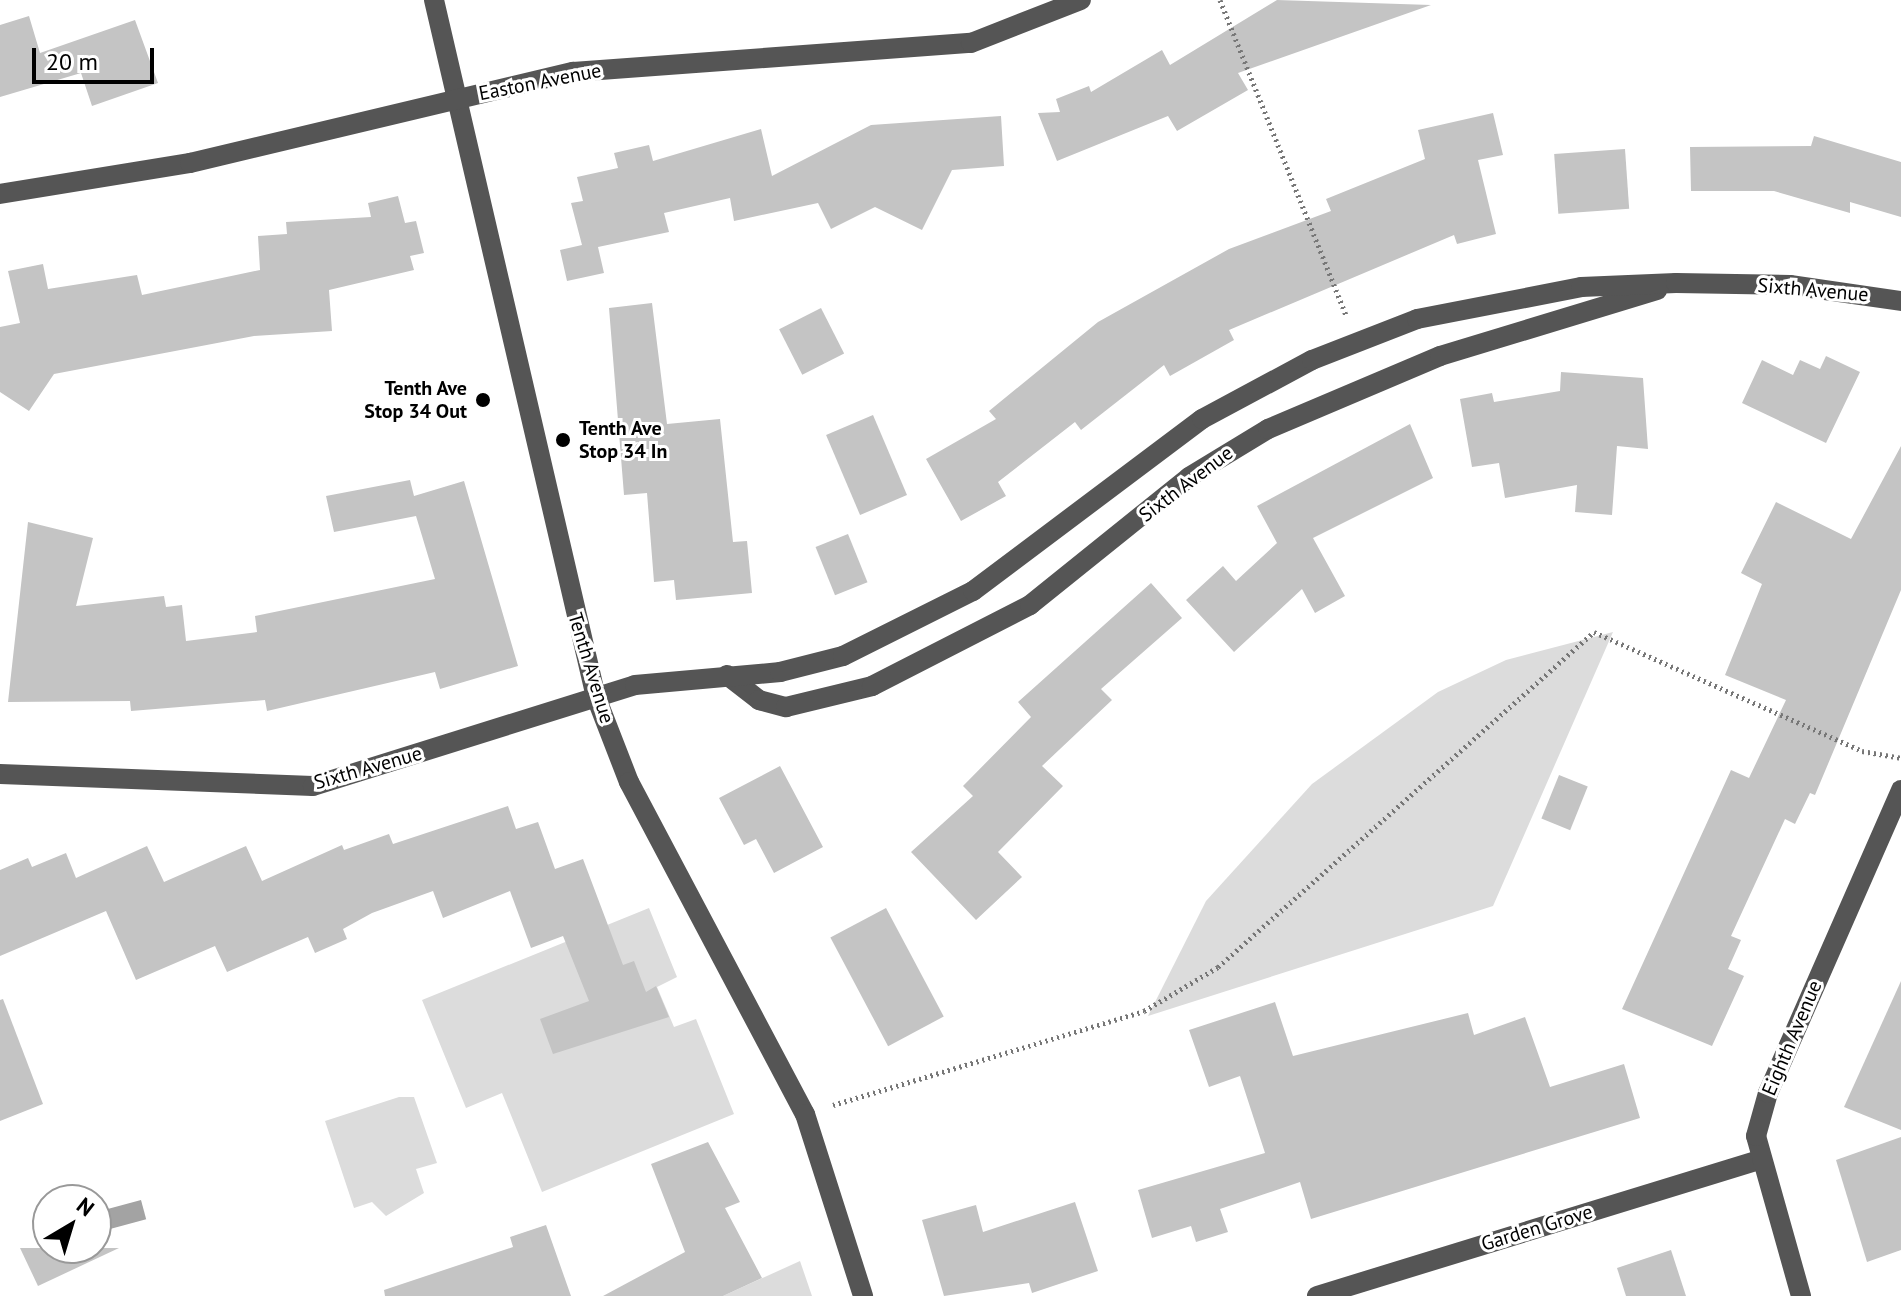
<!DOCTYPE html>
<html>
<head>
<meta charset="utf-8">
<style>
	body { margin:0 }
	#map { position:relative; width:1901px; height:1296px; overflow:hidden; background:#fff; font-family:"PT Sans",sans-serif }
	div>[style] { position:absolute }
	.green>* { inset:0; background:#dcdcdc }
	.water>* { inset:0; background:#a3a3a3; transform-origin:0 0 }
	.building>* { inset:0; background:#c4c4c4; transform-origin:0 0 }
	.path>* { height:5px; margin-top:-2.5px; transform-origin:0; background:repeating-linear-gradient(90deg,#777 0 2px,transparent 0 6px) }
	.minor>* { height:20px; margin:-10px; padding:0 10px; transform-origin:10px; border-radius:10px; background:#555 }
	.dots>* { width:22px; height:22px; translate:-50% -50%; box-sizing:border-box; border:4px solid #fff; border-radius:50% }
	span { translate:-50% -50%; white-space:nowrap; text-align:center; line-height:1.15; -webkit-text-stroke:6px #fff; paint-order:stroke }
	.street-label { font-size:20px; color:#000 }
	.poi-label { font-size:20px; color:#000; font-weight:700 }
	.right { translate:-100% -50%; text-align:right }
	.left { translate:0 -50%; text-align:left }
	.north { position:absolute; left:32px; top:1184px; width:80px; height:80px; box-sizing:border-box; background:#fff; border:2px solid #999; border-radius:50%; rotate:38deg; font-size:22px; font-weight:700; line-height:32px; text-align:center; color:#000 }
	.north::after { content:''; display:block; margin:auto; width:28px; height:36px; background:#000; clip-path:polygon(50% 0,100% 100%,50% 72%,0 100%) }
	.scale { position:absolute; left:32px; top:48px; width:122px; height:36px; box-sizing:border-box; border:4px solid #000; border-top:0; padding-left:10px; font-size:24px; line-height:28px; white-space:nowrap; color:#000; -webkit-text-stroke:6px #fff; paint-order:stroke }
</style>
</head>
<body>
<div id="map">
	<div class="green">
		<i style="clip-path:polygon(1613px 632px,1493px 906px,1148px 1016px,1206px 901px,1312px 784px,1438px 692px,1506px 660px)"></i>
		<i style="clip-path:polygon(649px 908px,677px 977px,657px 987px,674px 1027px,696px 1019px,734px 1114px,542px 1192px,502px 1093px,466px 1108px,422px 1000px)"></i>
		<i style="clip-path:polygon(399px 1097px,414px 1097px,437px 1163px,416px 1169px,424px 1193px,386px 1216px,372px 1202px,354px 1208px,325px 1121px)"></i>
		<i style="clip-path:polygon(800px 1261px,812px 1296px,723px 1296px)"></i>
	</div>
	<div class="water">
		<i style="left:141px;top:1200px;width:20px;height:46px;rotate:75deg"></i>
	</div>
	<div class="building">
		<i style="clip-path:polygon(1277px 0,1431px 5px,1238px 73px,1248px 90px,1177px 131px,1168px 116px,1057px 161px,1038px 113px,1060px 112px,1056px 99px,1089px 86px,1091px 92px,1162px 50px,1170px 65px)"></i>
		<i style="clip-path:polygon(29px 16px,40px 53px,135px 20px,158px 83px,92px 106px,81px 73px,0 97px,0 25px)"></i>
		<i style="clip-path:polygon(1493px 113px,1503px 155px,1478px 160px,1496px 234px,1457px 244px,1454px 235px,1229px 330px,1234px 340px,1170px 376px,1164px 365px,1081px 430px,1075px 422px,998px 482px,1006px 496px,961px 521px,926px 459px,996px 419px,989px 411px,1098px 322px,1229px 249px,1331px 211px,1326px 199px,1425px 159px,1418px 130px)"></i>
		<i style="clip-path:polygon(1001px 116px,1004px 166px,952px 170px,922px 230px,875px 207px,831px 229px,818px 203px,734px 221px,730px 198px,664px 213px,669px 232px,598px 247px,604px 273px,567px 281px,560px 250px,582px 245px,571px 203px,583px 201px,577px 177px,618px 168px,614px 153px,649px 145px,653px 161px,761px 129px,772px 176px,871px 125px)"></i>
		<i style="clip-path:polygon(1814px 136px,1901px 162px,1901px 217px,1850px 202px,1850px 213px,1774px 191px,1691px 191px,1690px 147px,1811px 146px)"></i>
		<i style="left:1625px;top:149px;width:60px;height:71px;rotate:86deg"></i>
		<i style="clip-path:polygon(398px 196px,405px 223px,416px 221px,424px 253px,410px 256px,414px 270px,329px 290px,332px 331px,254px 336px,54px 374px,29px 411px,0 392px,0 327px,20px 323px,8px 271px,43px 264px,48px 289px,137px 275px,142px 295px,260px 270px,258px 236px,287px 234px,286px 222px,371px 217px,368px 203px)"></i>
		<i style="clip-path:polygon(652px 303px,667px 424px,720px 419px,733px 542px,747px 541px,752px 593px,676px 600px,674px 580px,654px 582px,647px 493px,624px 495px,609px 308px)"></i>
		<i style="left:821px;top:308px;width:51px;height:47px;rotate:63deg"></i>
		<i style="clip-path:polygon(1826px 356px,1860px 372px,1826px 443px,1742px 403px,1762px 360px,1793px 375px,1800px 360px,1820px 369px)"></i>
		<i style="clip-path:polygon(1561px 372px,1643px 378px,1648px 449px,1617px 446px,1612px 515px,1575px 512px,1577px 485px,1505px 498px,1499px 463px,1472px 467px,1460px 399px,1492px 393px,1494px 402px,1560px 391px)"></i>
		<i style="left:873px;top:415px;width:87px;height:51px;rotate:67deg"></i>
		<i style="clip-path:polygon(1410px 424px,1433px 478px,1313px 538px,1345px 596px,1315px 613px,1302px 589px,1234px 652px,1186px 600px,1223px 566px,1236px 581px,1277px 543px,1257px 506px)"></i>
		<i style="clip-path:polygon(1901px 446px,1901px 590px,1815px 795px,1810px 793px,1795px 824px,1785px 819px,1731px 936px,1741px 940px,1728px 969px,1744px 976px,1712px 1046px,1622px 1009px,1731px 770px,1749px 778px,1786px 700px,1725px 675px,1762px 584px,1741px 573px,1776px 502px,1851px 539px)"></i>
		<i style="clip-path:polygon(410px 480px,414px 496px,464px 481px,518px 666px,440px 689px,435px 672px,267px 711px,265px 700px,131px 711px,130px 701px,8px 702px,28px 522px,93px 538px,76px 606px,164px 596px,166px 607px,182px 605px,186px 641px,257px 632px,255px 616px,435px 579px,416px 516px,334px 532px,326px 496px)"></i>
		<i style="left:848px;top:534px;width:52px;height:35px;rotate:68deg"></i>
		<i style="clip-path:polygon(1151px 583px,1182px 618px,1101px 689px,1112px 700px,1042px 766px,1063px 786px,998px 852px,1022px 877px,976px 920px,911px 852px,973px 796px,963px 786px,1031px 717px,1018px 702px)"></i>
		<i style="clip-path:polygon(780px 766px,823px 847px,774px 873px,756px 839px,744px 845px,719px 798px)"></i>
		<i style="left:1559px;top:775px;width:31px;height:47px;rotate:22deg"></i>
		<i style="clip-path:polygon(508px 806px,516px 829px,538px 822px,555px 869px,583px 859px,623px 965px,634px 961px,646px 992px,656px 986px,669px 1017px,553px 1054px,540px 1019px,589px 1001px,563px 936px,531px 948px,510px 891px,443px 918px,433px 891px,372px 913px,343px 929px,347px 939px,315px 953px,308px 937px,227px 972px,215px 946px,136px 980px,106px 911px,0 956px,0 870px,28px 858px,32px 867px,66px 853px,76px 878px,147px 846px,164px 882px,246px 846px,262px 881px,342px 845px,344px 850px,389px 834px,393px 844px)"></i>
		<i style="left:886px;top:908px;width:123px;height:63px;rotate:62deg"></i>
		<i style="clip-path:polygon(1901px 981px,1901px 1130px,1844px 1107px)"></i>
		<i style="clip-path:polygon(3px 999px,43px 1104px,0 1121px,0 1000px)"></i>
		<i style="clip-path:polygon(1275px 1002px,1293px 1056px,1468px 1013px,1474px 1035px,1525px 1017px,1550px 1087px,1624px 1064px,1640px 1118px,1311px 1219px,1300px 1182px,1220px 1209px,1228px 1232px,1196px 1242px,1191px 1226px,1152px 1238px,1138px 1190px,1265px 1153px,1240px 1076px,1209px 1087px,1189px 1030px)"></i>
		<i style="clip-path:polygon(1901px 1137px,1901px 1250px,1867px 1262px,1836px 1160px)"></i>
		<i style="clip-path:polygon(708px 1142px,740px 1202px,725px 1208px,762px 1278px,723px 1296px,603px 1296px,685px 1252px,651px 1164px)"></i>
		<i style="clip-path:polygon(1075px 1202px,1098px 1271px,1032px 1293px,1029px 1283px,944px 1296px,922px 1220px,976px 1205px,983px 1232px)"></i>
		<i style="clip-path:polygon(546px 1225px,571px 1296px,385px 1296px,384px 1290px,513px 1247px,510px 1237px)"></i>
		<i style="clip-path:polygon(20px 1248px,119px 1248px,38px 1286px)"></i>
		<i style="clip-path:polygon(1671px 1250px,1686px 1296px,1626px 1296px,1617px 1268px)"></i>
	</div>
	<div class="path">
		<i style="left:1220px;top:0;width:339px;rotate:68.2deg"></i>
		<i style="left:833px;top:1105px;width:325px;rotate:-16.8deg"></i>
		<i style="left:1144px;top:1011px;width:86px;rotate:-30.7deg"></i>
		<i style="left:1218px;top:967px;width:504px;rotate:-41.7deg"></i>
		<i style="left:1594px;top:632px;width:293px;rotate:23.9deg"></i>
		<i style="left:1862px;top:751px;width:39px;rotate:10deg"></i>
	</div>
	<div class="minor">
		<i style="left:434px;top:0;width:716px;rotate:76.92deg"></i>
		<i style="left:596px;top:697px;width:91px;rotate:68.8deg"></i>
		<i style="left:629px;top:782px;width:376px;rotate:62.1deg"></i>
		<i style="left:805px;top:1114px;width:191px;rotate:72.3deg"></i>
		<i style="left:0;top:194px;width:193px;rotate:-9.3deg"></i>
		<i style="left:190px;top:163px;width:394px;rotate:-13.4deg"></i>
		<i style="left:573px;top:72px;width:399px;rotate:-4.2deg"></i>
		<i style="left:971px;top:43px;width:118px;rotate:-21.4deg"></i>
		<i style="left:727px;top:675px;width:41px;rotate:38deg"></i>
		<i style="left:759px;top:700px;width:28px;rotate:15deg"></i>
		<i style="left:786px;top:707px;width:89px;rotate:-13.7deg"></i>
		<i style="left:872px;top:686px;width:178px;rotate:-27.1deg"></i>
		<i style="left:1030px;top:605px;width:204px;rotate:-38.8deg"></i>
		<i style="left:1189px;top:477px;width:92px;rotate:-31.3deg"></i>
		<i style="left:1268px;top:429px;width:187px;rotate:-23deg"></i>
		<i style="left:1440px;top:356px;width:227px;rotate:-16.9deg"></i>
		<i style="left:0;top:774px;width:313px;rotate:2.2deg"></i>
		<i style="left:313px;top:786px;width:337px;rotate:-17.4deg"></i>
		<i style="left:635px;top:685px;width:146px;rotate:-5.1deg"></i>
		<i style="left:780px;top:672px;width:65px;rotate:-14.3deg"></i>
		<i style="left:843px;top:656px;width:145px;rotate:-26.6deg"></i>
		<i style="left:973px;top:591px;width:286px;rotate:-36.9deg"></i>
		<i style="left:1202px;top:419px;width:125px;rotate:-28.2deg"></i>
		<i style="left:1312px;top:360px;width:113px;rotate:-21.3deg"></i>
		<i style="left:1417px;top:319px;width:167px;rotate:-11deg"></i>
		<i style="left:1581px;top:287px;width:95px;rotate:-2.4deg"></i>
		<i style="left:1676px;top:283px;width:114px;rotate:1deg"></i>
		<i style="left:1790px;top:285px;width:112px;rotate:8.2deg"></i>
		<i style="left:1317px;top:1296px;width:460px;rotate:-17.1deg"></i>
		<i style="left:1801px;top:1296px;width:166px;rotate:-105.7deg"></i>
		<i style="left:1756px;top:1136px;width:45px;rotate:-74.4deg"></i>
		<i style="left:1768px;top:1093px;width:331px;rotate:-66.3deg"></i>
	</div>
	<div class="dots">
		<i style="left:483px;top:400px;background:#000"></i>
		<i style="left:563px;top:440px;background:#000"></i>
	</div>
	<div class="street-label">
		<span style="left:540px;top:82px;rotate:-11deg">Easton Avenue</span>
		<span style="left:1813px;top:290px;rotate:5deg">Sixth Avenue</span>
		<span style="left:1186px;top:484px;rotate:-37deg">Sixth Avenue</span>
		<span style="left:591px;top:668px;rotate:73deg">Tenth Avenue</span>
		<span style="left:368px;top:768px;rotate:-16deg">Sixth Avenue</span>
		<span style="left:1792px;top:1038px;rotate:-67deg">Eighth Avenue</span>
		<span style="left:1537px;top:1228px;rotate:-17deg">Garden Grove</span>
	</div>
	<div class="poi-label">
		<span class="right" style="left:467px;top:400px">Tenth Ave<br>Stop 34 Out</span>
		<span class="left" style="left:579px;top:440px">Tenth Ave<br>Stop 34 In</span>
	</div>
	<div class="north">N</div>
	<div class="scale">20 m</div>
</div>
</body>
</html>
